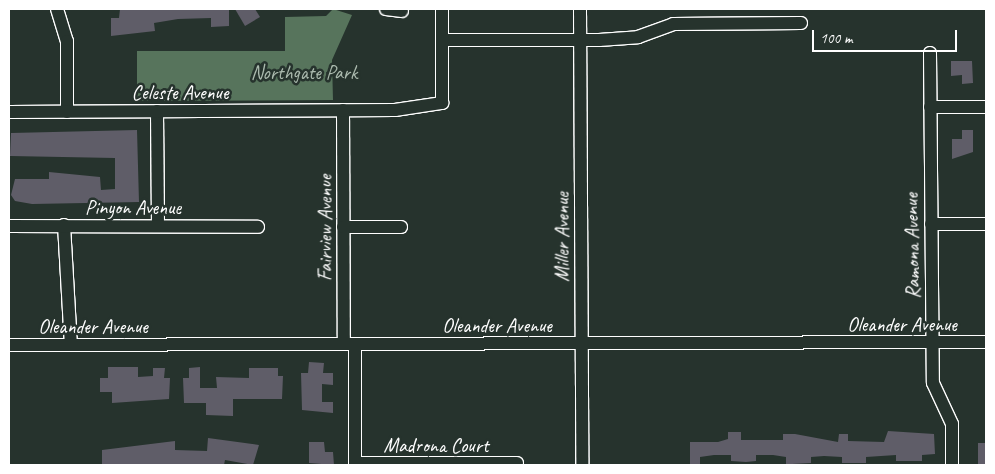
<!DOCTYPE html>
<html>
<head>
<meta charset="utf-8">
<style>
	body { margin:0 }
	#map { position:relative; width:995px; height:474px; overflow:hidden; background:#26332d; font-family:Caveat,sans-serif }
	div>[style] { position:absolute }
	.green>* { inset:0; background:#57745c }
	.building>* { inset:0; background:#5f5d68; transform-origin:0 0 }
	.roads { filter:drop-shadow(1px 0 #fff) drop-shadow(-1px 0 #fff) drop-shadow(0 1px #fff) drop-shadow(0 -1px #fff) }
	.minor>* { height:12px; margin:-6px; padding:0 6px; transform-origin:6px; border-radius:6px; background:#26332d }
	span { translate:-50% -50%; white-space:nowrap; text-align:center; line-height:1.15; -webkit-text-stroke:5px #26332d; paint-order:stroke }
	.park-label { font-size:20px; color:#abbaae }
	.street-label { font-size:20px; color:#fff }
	.frame { position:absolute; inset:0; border:10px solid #fff; pointer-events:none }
	.scale { position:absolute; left:812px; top:30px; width:145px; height:22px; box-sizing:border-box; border:2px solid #fff; border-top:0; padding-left:6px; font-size:15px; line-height:18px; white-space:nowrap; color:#fff; -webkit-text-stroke:4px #26332d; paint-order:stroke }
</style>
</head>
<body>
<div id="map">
	<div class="green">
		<i style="clip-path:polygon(333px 9px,352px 15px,332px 60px,333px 100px,137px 101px,137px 51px,285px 51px,285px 17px,326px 16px)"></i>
	</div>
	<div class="building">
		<i style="clip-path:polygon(120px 9px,229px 9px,229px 26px,211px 27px,211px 18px,178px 19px,154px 23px,155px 31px,111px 36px,111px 18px,119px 18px)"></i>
		<i style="clip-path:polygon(235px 9px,255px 9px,260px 17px,245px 26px)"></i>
		<i style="clip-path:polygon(951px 61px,972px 61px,973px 83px,962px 84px,962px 75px,951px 76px)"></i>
		<i style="clip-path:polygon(137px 130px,139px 202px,32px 204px,15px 201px,11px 195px,15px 179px,49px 179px,49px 172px,100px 177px,101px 190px,115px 189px,115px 158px,10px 156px,11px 133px)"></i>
		<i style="clip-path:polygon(962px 130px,973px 130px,973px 152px,952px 159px,952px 139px,962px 139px)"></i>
		<i style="clip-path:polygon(309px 362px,324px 363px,323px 373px,333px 373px,333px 385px,322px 384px,322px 402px,333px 402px,333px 413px,302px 410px,301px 373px,308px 373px)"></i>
		<i style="clip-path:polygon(108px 367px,138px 367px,138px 377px,153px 376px,153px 368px,165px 368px,164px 378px,170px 378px,169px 399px,112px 403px,112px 392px,100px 392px,100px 378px,108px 378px)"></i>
		<i style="clip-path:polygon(200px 367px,200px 388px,217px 388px,216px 377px,249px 378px,249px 368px,278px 368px,278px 376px,283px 376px,282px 399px,233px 399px,233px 416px,206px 415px,206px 403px,184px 403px,183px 378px,189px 378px,189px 368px)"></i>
		<i style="clip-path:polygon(888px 431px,934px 434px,935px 454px,922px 455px,922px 461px,896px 461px,896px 455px,866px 457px,866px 463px,842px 463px,842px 457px,824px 456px,811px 457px,811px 463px,792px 464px,786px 464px,786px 457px,773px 455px,756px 455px,756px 461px,746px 462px,731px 461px,731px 455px,714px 455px,700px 457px,700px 464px,690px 464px,690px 442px,718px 442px,728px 439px,728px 432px,741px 432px,741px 440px,783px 440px,783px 434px,795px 434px,838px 442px,839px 434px,848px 434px,848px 441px,884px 442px)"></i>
		<i style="clip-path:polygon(208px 438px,259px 445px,253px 465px,225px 460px,224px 465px,102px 465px,102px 450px,175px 441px,175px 450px,207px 451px)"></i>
		<i style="clip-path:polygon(309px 442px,324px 442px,325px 452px,333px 452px,334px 465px,309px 463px)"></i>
		<i style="left:986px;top:443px;width:22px;height:8px;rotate:90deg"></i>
	</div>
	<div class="roads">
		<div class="minor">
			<i style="left:57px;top:9px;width:34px;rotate:73deg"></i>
			<i style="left:67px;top:41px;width:71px;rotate:90deg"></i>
			<i style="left:386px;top:9px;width:16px;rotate:7deg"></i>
			<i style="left:580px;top:9px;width:456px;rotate:89.7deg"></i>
			<i style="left:443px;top:40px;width:156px"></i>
			<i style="left:599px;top:40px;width:39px;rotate:-4deg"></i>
			<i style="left:638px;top:37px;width:37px;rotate:-20deg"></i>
			<i style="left:673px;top:24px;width:128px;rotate:-0.4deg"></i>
			<i style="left:930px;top:53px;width:330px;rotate:89.5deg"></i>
			<i style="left:933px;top:383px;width:45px;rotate:65.1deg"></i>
			<i style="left:952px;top:424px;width:41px;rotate:90deg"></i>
			<i style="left:930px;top:107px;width:56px"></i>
			<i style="left:343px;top:110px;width:234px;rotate:89.8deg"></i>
			<i style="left:157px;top:111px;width:115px;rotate:89.5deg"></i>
			<i style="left:9px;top:112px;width:386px;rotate:-0.3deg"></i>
			<i style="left:395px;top:110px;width:48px;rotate:-8.5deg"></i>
			<i style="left:442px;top:103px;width:94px;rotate:-90deg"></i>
			<i style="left:931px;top:224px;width:55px"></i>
			<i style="left:64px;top:225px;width:120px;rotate:86.7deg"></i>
			<i style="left:9px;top:226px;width:249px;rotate:0.2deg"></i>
			<i style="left:343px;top:227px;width:58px"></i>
			<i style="left:9px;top:345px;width:977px;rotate:-0.18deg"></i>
			<i style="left:355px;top:463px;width:162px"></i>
			<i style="left:355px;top:465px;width:121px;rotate:-90deg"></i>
		</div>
	</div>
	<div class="park-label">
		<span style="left:304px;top:72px">Northgate Park</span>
	</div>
	<div class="street-label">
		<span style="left:180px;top:92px">Celeste Avenue</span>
		<span style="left:133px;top:207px">Pinyon Avenue</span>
		<span style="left:325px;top:228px;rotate:-90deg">Fairview Avenue</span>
		<span style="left:562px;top:237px;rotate:-90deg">Miller Avenue</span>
		<span style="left:912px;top:246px;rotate:-91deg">Ramona Avenue</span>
		<span style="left:902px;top:324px">Oleander Avenue</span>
		<span style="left:497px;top:325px">Oleander Avenue</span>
		<span style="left:93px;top:326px">Oleander Avenue</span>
		<span style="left:436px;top:445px">Madrona Court</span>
	</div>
	<div class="frame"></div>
	<div class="scale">100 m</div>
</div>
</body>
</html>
